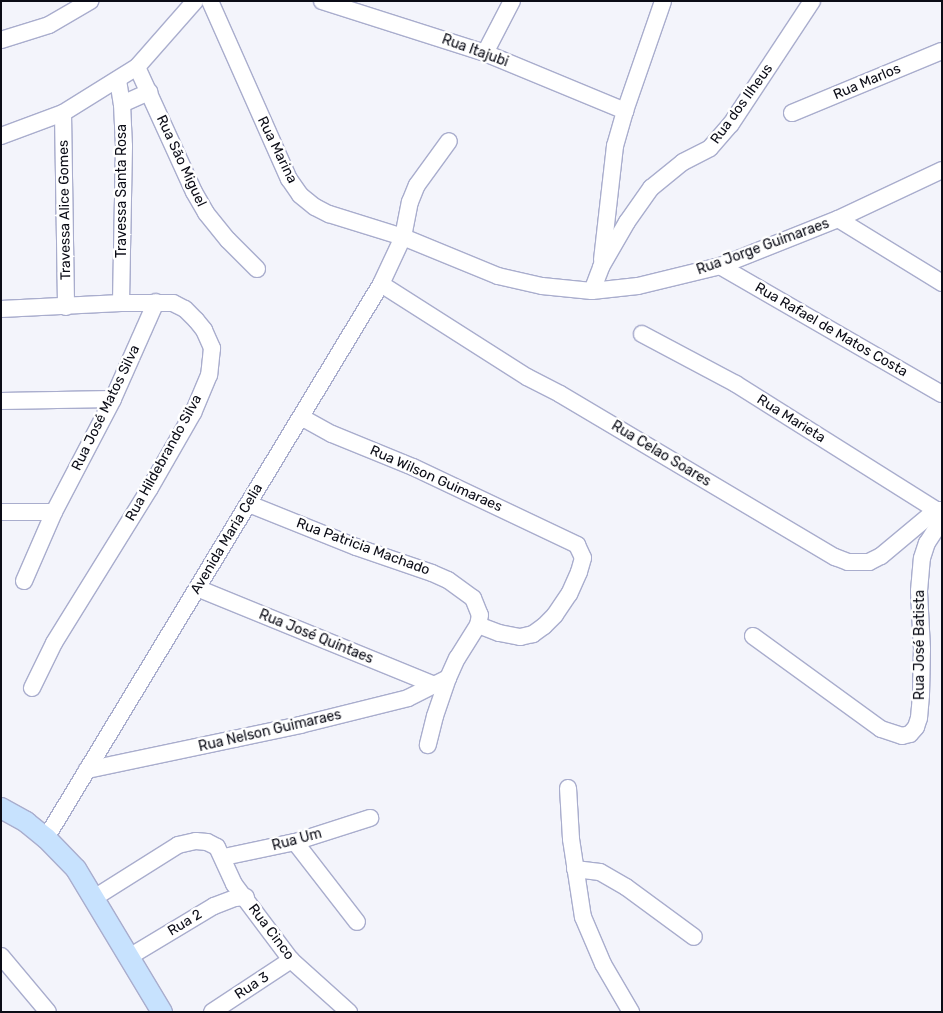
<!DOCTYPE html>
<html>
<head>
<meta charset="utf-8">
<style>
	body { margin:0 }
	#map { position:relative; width:943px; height:1013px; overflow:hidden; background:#f3f4fb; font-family:Rubik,sans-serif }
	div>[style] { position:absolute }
	.roads { filter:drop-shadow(1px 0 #a9adcd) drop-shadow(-1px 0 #a9adcd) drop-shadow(0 1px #a9adcd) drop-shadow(0 -1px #a9adcd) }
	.minor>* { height:16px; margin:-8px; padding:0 8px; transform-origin:8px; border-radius:8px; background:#fff }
	.major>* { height:20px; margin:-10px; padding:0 10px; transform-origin:10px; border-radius:10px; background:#c7e2fe }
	span { translate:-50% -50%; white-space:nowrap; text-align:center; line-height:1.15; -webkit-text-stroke:5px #fff; paint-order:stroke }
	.street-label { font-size:14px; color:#0b0c16 }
	.frame { position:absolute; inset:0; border:2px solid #0b0c16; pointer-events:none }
</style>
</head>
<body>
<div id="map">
	<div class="roads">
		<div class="minor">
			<i style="left:210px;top:1px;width:195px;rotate:66.1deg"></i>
			<i style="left:289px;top:179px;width:19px;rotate:55deg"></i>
			<i style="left:300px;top:195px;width:19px;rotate:39deg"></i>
			<i style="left:315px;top:207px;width:16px;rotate:27deg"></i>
			<i style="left:329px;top:214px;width:77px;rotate:17.3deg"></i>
			<i style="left:403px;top:237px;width:103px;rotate:22.3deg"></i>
			<i style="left:498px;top:276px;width:45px;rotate:12.8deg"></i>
			<i style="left:542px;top:286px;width:50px;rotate:5.7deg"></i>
			<i style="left:592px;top:291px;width:46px;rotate:-6.2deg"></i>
			<i style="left:638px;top:286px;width:84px;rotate:-13.7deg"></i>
			<i style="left:720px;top:266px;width:127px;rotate:-21.7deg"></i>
			<i style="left:838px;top:219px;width:115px;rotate:-25.2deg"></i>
			<i style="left:322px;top:1px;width:171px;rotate:17.7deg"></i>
			<i style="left:485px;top:53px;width:152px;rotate:22.5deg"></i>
			<i style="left:1px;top:40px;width:50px;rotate:-17.4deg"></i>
			<i style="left:49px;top:25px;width:48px;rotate:-30.3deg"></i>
			<i style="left:485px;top:53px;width:59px;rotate:-62.6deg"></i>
			<i style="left:137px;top:67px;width:137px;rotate:65.5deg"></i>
			<i style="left:194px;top:192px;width:24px;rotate:60deg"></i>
			<i style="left:206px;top:213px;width:35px;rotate:51deg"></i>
			<i style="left:228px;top:240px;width:41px;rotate:45deg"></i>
			<i style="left:118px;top:80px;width:24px;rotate:81deg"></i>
			<i style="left:122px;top:104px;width:42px;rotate:87.3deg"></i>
			<i style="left:124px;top:146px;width:157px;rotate:91.1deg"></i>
			<i style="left:122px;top:104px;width:30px;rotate:-24deg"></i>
			<i style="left:63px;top:113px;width:194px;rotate:89.1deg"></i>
			<i style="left:792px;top:113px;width:162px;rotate:-22.5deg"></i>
			<i style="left:1px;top:136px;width:66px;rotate:-20.4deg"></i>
			<i style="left:63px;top:113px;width:87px;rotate:-31.9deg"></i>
			<i style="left:137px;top:67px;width:88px;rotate:-48.7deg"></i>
			<i style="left:838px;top:219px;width:122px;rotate:31.6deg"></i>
			<i style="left:602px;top:260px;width:115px;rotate:-83.5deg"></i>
			<i style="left:615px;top:146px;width:36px;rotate:-74deg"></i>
			<i style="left:625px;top:111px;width:116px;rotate:-70.9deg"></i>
			<i style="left:720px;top:266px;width:256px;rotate:30deg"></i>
			<i style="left:381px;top:284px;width:173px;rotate:32.5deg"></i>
			<i style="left:527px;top:377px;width:37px;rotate:27deg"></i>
			<i style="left:560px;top:394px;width:320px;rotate:30.7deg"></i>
			<i style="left:835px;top:557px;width:14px;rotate:21deg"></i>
			<i style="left:848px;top:562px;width:21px"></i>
			<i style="left:869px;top:562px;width:13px;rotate:-27deg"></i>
			<i style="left:881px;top:556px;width:72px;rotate:-39.9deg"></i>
			<i style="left:936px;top:510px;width:6px"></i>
			<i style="left:592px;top:291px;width:26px;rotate:-69deg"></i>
			<i style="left:601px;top:267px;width:52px;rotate:-60deg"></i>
			<i style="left:627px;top:222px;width:42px;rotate:-54.8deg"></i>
			<i style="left:651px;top:188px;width:41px;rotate:-39.1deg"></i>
			<i style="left:683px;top:162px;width:30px;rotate:-27deg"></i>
			<i style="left:710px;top:148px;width:32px;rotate:-49deg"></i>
			<i style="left:731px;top:124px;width:147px;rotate:-56.6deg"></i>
			<i style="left:1px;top:309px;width:120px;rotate:-2.9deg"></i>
			<i style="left:121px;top:303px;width:52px"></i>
			<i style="left:173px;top:303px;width:13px;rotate:27deg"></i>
			<i style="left:185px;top:309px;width:16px;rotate:45deg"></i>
			<i style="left:196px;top:320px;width:13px;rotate:51deg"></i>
			<i style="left:204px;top:330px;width:20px;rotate:66deg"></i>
			<i style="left:212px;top:348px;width:27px;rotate:96deg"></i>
			<i style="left:209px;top:375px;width:41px;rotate:112.8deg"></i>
			<i style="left:193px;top:413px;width:86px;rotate:119.8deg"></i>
			<i style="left:150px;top:488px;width:182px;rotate:121.8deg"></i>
			<i style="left:54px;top:643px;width:50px;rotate:116.1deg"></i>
			<i style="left:642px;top:334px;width:106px;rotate:28deg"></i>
			<i style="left:736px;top:384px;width:236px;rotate:32.2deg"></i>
			<i style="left:1px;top:401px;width:112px;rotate:-1deg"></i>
			<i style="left:301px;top:417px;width:35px;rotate:29deg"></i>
			<i style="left:332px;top:434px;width:87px;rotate:22.2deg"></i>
			<i style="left:413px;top:467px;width:182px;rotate:25.4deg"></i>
			<i style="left:577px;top:545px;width:14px;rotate:65deg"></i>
			<i style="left:583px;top:558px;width:15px;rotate:106deg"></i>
			<i style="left:579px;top:572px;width:24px;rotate:114deg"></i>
			<i style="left:569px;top:594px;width:25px;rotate:124deg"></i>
			<i style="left:555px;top:615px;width:16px;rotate:135deg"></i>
			<i style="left:544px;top:626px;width:14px;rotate:144deg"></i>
			<i style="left:533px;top:634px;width:13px;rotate:167deg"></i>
			<i style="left:520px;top:637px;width:21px;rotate:-169deg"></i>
			<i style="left:499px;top:633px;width:22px;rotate:-159deg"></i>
			<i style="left:249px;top:504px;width:115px;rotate:21.9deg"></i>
			<i style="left:356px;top:547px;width:80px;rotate:18.9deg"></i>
			<i style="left:432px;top:573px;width:17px;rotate:24deg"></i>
			<i style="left:448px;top:580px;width:31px;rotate:36deg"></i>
			<i style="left:473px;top:598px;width:18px;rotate:68deg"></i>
			<i style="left:480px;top:615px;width:10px;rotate:101deg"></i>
			<i style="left:478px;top:625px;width:39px;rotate:122deg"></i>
			<i style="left:457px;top:658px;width:22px;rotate:114deg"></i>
			<i style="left:448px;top:678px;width:40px;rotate:108.9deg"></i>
			<i style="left:435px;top:716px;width:30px;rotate:104deg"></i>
			<i style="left:1px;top:512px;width:53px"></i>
			<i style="left:24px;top:581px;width:75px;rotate:-66.5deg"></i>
			<i style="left:54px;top:512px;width:127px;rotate:-62.4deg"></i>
			<i style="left:113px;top:399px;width:106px;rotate:-66.1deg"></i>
			<i style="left:197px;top:588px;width:257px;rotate:22.2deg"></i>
			<i style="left:753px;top:636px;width:158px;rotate:36deg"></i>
			<i style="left:881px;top:729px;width:22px;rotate:18deg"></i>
			<i style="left:902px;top:736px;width:8px;rotate:-14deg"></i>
			<i style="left:910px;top:734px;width:9px;rotate:-49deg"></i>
			<i style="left:916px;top:727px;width:9px;rotate:-72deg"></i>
			<i style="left:919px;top:718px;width:23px;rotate:-85deg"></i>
			<i style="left:921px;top:695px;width:46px;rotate:-88.8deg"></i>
			<i style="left:922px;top:649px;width:58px;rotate:-93deg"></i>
			<i style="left:919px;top:591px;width:33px;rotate:-85deg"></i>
			<i style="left:922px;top:558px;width:16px;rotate:-72deg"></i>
			<i style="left:927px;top:543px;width:27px;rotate:-57deg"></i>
			<i style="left:87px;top:770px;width:218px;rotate:-11.9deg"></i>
			<i style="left:300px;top:725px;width:111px;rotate:-14deg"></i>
			<i style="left:408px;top:698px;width:45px;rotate:-26.6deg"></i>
			<i style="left:568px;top:788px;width:51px;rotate:86.6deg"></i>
			<i style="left:571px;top:839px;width:79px;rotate:81.3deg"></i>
			<i style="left:583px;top:917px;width:51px;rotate:66.9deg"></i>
			<i style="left:603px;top:964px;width:56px;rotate:59.7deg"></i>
			<i style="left:46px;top:838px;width:647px;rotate:-58.84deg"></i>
			<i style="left:381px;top:284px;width:52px;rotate:-64.9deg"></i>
			<i style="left:403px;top:237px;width:36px;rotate:-79deg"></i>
			<i style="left:410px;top:202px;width:18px;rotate:-68deg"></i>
			<i style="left:417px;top:185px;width:54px;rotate:-54deg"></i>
			<i style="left:295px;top:842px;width:101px;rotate:52.2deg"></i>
			<i style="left:224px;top:857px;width:73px;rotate:-11.9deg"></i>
			<i style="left:295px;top:842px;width:79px;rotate:-17.7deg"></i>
			<i style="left:575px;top:869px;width:25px;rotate:7deg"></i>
			<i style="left:600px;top:872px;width:30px;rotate:30deg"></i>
			<i style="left:626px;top:887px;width:84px;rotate:36.3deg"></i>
			<i style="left:94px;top:898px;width:99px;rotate:-32.2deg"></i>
			<i style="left:178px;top:845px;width:18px;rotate:-13deg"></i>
			<i style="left:196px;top:841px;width:11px;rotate:5deg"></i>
			<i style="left:207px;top:842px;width:11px;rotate:27deg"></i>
			<i style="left:217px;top:847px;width:41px;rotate:65.3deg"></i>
			<i style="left:234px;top:884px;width:95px;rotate:53.1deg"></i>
			<i style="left:291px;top:960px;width:78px;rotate:41.9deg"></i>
			<i style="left:1px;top:956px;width:73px;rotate:50deg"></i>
			<i style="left:129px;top:957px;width:99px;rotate:-31deg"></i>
			<i style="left:214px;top:906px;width:22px;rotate:-21deg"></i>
			<i style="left:235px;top:898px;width:11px;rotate:-5deg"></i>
			<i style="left:212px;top:1012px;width:95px;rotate:-33.4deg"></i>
		</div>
		<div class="major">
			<i style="left:1px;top:808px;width:29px;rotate:29deg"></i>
			<i style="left:26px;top:822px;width:26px;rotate:39deg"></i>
			<i style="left:46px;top:838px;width:43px;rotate:45.9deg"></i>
			<i style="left:76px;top:869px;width:167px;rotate:59deg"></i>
		</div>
	</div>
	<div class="street-label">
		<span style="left:475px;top:51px;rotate:20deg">Rua Itajubi</span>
		<span style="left:867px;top:82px;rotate:-23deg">Rua Marlos</span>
		<span style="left:742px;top:104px;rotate:-54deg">Rua dos Ilheus</span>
		<span style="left:277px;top:150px;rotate:64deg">Rua Marina</span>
		<span style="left:181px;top:161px;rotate:65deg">Rua São Miguel</span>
		<span style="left:122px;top:191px;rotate:-90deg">Travessa Santa Rosa</span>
		<span style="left:65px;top:210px;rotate:-91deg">Travessa Alice Gomes</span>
		<span style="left:763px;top:247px;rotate:-20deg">Rua Jorge Guimaraes</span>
		<span style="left:831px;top:330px;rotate:30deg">Rua Rafael de Matos Costa</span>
		<span style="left:106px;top:408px;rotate:-64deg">Rua José Matos Silva</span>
		<span style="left:791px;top:419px;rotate:32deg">Rua Marieta</span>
		<span style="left:661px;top:454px;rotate:31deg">Rua Celao Soares</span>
		<span style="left:164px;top:458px;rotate:-61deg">Rua Hildebrando Silva</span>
		<span style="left:436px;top:479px;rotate:24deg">Rua Wilson Guimaraes</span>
		<span style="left:227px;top:539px;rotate:-59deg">Avenida Maria Celia</span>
		<span style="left:363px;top:547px;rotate:20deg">Rua Patricia Machado</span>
		<span style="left:316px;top:637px;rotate:22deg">Rua José Quintaes</span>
		<span style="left:920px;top:645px;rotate:-90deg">Rua José Batista</span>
		<span style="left:270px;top:731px;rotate:-13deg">Rua Nelson Guimaraes</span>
		<span style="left:297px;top:840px;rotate:-15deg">Rua Um</span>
		<span style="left:185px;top:923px;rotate:-31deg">Rua 2</span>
		<span style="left:271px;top:932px;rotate:53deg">Rua Cinco</span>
		<span style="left:252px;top:986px;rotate:-33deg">Rua 3</span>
	</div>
	<div class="frame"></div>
</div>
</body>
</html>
